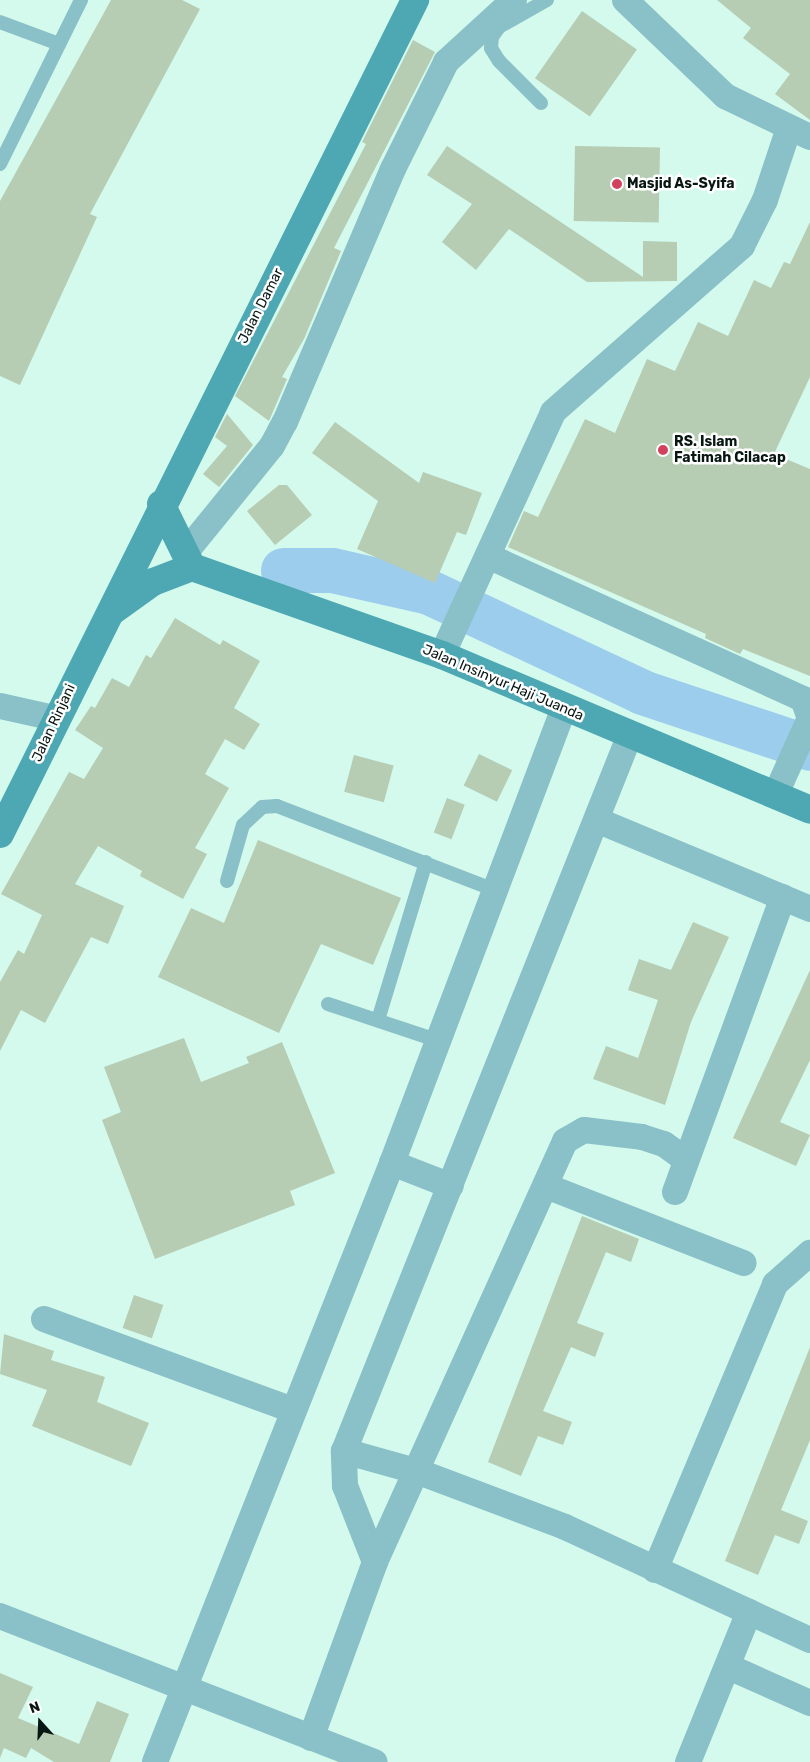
<!DOCTYPE html>
<html>
<head>
<meta charset="utf-8">
<style>
	body { margin:0 }
	#map { position:relative; width:810px; height:1762px; overflow:hidden; background:#d3faed; font-family:Rubik,sans-serif }
	div>[style] { position:absolute }
	.river>* { height:45px; margin:-22.5px; padding:0 22.5px; transform-origin:22.5px; border-radius:22.5px; background:#9dcded }
	.building>* { inset:0; background:#b6ccb3; transform-origin:0 0 }
	.lane>* { height:14px; margin:-7px; padding:0 7px; transform-origin:7px; border-radius:7px; background:#8ac0c7 }
	.street>* { height:26px; margin:-13px; padding:0 13px; transform-origin:13px; border-radius:13px; background:#8ac0c7 }
	.secondary>* { height:28px; margin:-14px; padding:0 14px; transform-origin:14px; border-radius:14px; background:#4ea8b3 }
	.dots>* { width:14px; height:14px; translate:-50% -50%; box-sizing:border-box; border:2px solid #fff; border-radius:50% }
	span { translate:-50% -50%; white-space:nowrap; text-align:center; line-height:1.15; -webkit-text-stroke:5px #fff; paint-order:stroke }
	.poi-label { font-size:14px; color:#091713; font-weight:700 }
	.left { translate:0 -50%; text-align:left }
	.street-label { font-size:14px; color:#091713 }
	.north { position:absolute; left:15px; top:1697px; width:50px; height:50px; -webkit-text-stroke:4px #fff; paint-order:stroke; rotate:340deg; font-size:14px; font-weight:700; line-height:20px; text-align:center; color:#091713 }
	.north::after { content:''; display:block; margin:auto; width:18px; height:22px; background:#091713; clip-path:polygon(50% 0,100% 100%,50% 72%,0 100%) }
</style>
</head>
<body>
<div id="map">
	<div class="river">
		<i style="left:283px;top:570px;width:49px"></i>
		<i style="left:332px;top:570px;width:99px;rotate:12.8deg"></i>
		<i style="left:429px;top:592px;width:235px;rotate:25.1deg"></i>
		<i style="left:642px;top:692px;width:177px;rotate:18.4deg"></i>
	</div>
	<div class="building">
		<i style="clip-path:polygon(111px 0,182px 0,200px 9px,90px 214px,97px 217px,20px 385px,0 376px,0 201px)"></i>
		<i style="clip-path:polygon(717px 0,810px 0,810px 120px,775px 94px,790px 74px,743px 38px,751px 28px)"></i>
		<i style="left:582px;top:11px;width:67px;height:82px;rotate:35deg"></i>
		<i style="clip-path:polygon(413px 40px,435px 52px,334px 248px,341px 251px,304px 339px,282px 377px,287px 379px,269px 421px,235px 396px,366px 144px,362px 142px)"></i>
		<i style="clip-path:polygon(447px 146px,643px 277px,643px 241px,677px 242px,677px 281px,587px 282px,509px 229px,476px 270px,442px 242px,472px 204px,427px 175px)"></i>
		<i style="left:575px;top:146px;width:85px;height:75px;rotate:1deg"></i>
		<i style="clip-path:polygon(810px 222px,810px 377px,774px 454px,810px 469px,810px 676px,743px 649px,740px 654px,705px 638px,706px 634px,508px 547px,524px 511px,538px 517px,585px 419px,615px 433px,647px 359px,675px 371px,698px 322px,728px 336px,754px 280px,771px 288px,784px 262px,790px 264px)"></i>
		<i style="clip-path:polygon(227px 414px,253px 445px,219px 487px,203px 474px,227px 446px,215px 437px)"></i>
		<i style="clip-path:polygon(335px 422px,419px 483px,423px 472px,482px 493px,466px 535px,457px 532px,435px 583px,357px 549px,378px 501px,312px 453px)"></i>
		<i style="clip-path:polygon(279px 485px,287px 485px,312px 515px,275px 545px,247px 511px)"></i>
		<i style="clip-path:polygon(175px 618px,220px 645px,223px 640px,260px 661px,234px 708px,260px 724px,244px 750px,225px 739px,205px 774px,229px 788px,195px 848px,207px 854px,183px 899px,140px 876px,142px 871px,98px 846px,75px 884px,124px 906px,108px 944px,91px 937px,45px 1023px,21px 1010px,0 1051px,0 982px,18px 950px,24px 954px,42px 915px,1px 894px,69px 772px,84px 779px,103px 748px,75px 730px,91px 706px,95px 708px,112px 678px,129px 687px,146px 655px,151px 658px)"></i>
		<i style="left:479px;top:754px;width:37px;height:35px;rotate:26deg"></i>
		<i style="left:354px;top:755px;width:41px;height:38px;rotate:15deg"></i>
		<i style="left:447px;top:798px;width:19px;height:37px;rotate:21deg"></i>
		<i style="clip-path:polygon(258px 840px,401px 898px,373px 965px,321px 944px,279px 1033px,158px 977px,191px 908px,224px 923px)"></i>
		<i style="clip-path:polygon(693px 922px,729px 937px,691px 1022px,665px 1105px,593px 1079px,606px 1046px,638px 1058px,658px 1000px,628px 990px,639px 959px,671px 970px)"></i>
		<i style="clip-path:polygon(810px 970px,810px 1060px,780px 1122px,810px 1135px,796px 1166px,733px 1138px)"></i>
		<i style="clip-path:polygon(184px 1038px,201px 1082px,249px 1063px,246px 1057px,282px 1042px,335px 1173px,290px 1191px,295px 1205px,155px 1259px,102px 1120px,121px 1112px,104px 1067px)"></i>
		<i style="clip-path:polygon(582px 1216px,639px 1239px,631px 1262px,606px 1252px,577px 1323px,604px 1333px,595px 1357px,571px 1347px,543px 1411px,572px 1422px,563px 1445px,538px 1436px,521px 1476px,488px 1462px)"></i>
		<i style="left:134px;top:1295px;width:31px;height:35px;rotate:19deg"></i>
		<i style="clip-path:polygon(4px 1334px,54px 1351px,51px 1360px,105px 1377px,97px 1402px,149px 1423px,131px 1466px,32px 1426px,47px 1390px,0 1374px)"></i>
		<i style="clip-path:polygon(810px 1347px,810px 1440px,781px 1510px,808px 1521px,799px 1544px,775px 1535px,758px 1575px,725px 1561px)"></i>
		<i style="clip-path:polygon(0 1673px,33px 1687px,18px 1718px,79px 1744px,97px 1701px,129px 1714px,110px 1762px,54px 1762px,31px 1748px,26px 1758px,4px 1748px,0 1758px)"></i>
	</div>
	<div class="lane">
		<i style="left:0;top:22px;width:63px;rotate:20.4deg"></i>
		<i style="left:541px;top:103px;width:59px;rotate:-135deg"></i>
		<i style="left:499px;top:61px;width:15px;rotate:-122deg"></i>
		<i style="left:491px;top:48px;width:11px;rotate:-85deg"></i>
		<i style="left:492px;top:37px;width:12px;rotate:-55deg"></i>
		<i style="left:499px;top:27px;width:55px;rotate:-29.4deg"></i>
		<i style="left:0;top:164px;width:183px;rotate:-63.7deg"></i>
		<i style="left:227px;top:881px;width:58px;rotate:-74.1deg"></i>
		<i style="left:243px;top:825px;width:26px;rotate:-43deg"></i>
		<i style="left:262px;top:807px;width:15px;rotate:-4deg"></i>
		<i style="left:277px;top:806px;width:234px;rotate:21.1deg"></i>
		<i style="left:328px;top:1004px;width:114px;rotate:18.4deg"></i>
		<i style="left:378px;top:1020px;width:165px;rotate:-73.1deg"></i>
	</div>
	<div class="street">
		<i style="left:625px;top:0;width:139px;rotate:43.8deg"></i>
		<i style="left:725px;top:96px;width:94px;rotate:25.8deg"></i>
		<i style="left:185px;top:553px;width:138px;rotate:-50.9deg"></i>
		<i style="left:272px;top:446px;width:27px;rotate:-62deg"></i>
		<i style="left:285px;top:422px;width:275px;rotate:-66.9deg"></i>
		<i style="left:393px;top:169px;width:119px;rotate:-63.6deg"></i>
		<i style="left:446px;top:62px;width:92px;rotate:-42.4deg"></i>
		<i style="left:490px;top:557px;width:344px;rotate:24.4deg"></i>
		<i style="left:803px;top:699px;width:20px;rotate:70deg"></i>
		<i style="left:810px;top:718px;width:85px;rotate:114.2deg"></i>
		<i style="left:442px;top:655px;width:267px;rotate:-65.4deg"></i>
		<i style="left:553px;top:412px;width:252px;rotate:-41.3deg"></i>
		<i style="left:742px;top:246px;width:51px;rotate:-63.4deg"></i>
		<i style="left:765px;top:200px;width:73px;rotate:-71.6deg"></i>
		<i style="left:0;top:706px;width:55px;rotate:12.5deg"></i>
		<i style="left:599px;top:821px;width:229px;rotate:22.6deg"></i>
		<i style="left:392px;top:1163px;width:63px;rotate:21.3deg"></i>
		<i style="left:546px;top:1186px;width:212px;rotate:21.3deg"></i>
		<i style="left:675px;top:1192px;width:314px;rotate:-69.9deg"></i>
		<i style="left:44px;top:1319px;width:264px;rotate:20.1deg"></i>
		<i style="left:344px;top:1451px;width:78px;rotate:15.6deg"></i>
		<i style="left:419px;top:1472px;width:156px;rotate:20.6deg"></i>
		<i style="left:565px;top:1527px;width:203px;rotate:24.8deg"></i>
		<i style="left:749px;top:1612px;width:162px;rotate:112.1deg"></i>
		<i style="left:375px;top:1562px;width:82px;rotate:-111.5deg"></i>
		<i style="left:345px;top:1486px;width:35px;rotate:-92deg"></i>
		<i style="left:344px;top:1451px;width:769px;rotate:-68.24deg"></i>
		<i style="left:655px;top:1570px;width:310px;rotate:-67.2deg"></i>
		<i style="left:775px;top:1284px;width:47px;rotate:-41.5deg"></i>
		<i style="left:749px;top:1612px;width:67px;rotate:24.7deg"></i>
		<i style="left:0;top:1616px;width:402px;rotate:21.3deg"></i>
		<i style="left:729px;top:1667px;width:89px;rotate:24deg"></i>
		<i style="left:311px;top:1738px;width:187px;rotate:-70deg"></i>
		<i style="left:375px;top:1562px;width:462px;rotate:-65.7deg"></i>
		<i style="left:565px;top:1141px;width:22px;rotate:-30deg"></i>
		<i style="left:584px;top:1130px;width:58px;rotate:6.9deg"></i>
		<i style="left:642px;top:1137px;width:23px;rotate:18deg"></i>
		<i style="left:664px;top:1144px;width:27px;rotate:36deg"></i>
		<i style="left:155px;top:1762px;width:644px;rotate:-68.41deg"></i>
		<i style="left:392px;top:1163px;width:485px;rotate:-69.3deg"></i>
	</div>
	<div class="secondary">
		<i style="left:161px;top:504px;width:70px;rotate:63.8deg"></i>
		<i style="left:192px;top:567px;width:265px;rotate:19.4deg"></i>
		<i style="left:442px;top:655px;width:399px;rotate:22.8deg"></i>
		<i style="left:114px;top:610px;width:48px;rotate:-35.7deg"></i>
		<i style="left:153px;top:582px;width:42px;rotate:-21deg"></i>
		<i style="left:0;top:834px;width:932px;rotate:-63.54deg"></i>
	</div>
	<div class="dots">
		<i style="left:617px;top:184px;background:#d3425d"></i>
		<i style="left:663px;top:450px;background:#d3425d"></i>
	</div>
	<div class="poi-label">
		<span class="left" style="left:627px;top:184px">Masjid As-Syifa</span>
		<span class="left" style="left:674px;top:450px">RS. Islam<br>Fatimah Cilacap</span>
	</div>
	<div class="street-label">
		<span style="left:261px;top:306px;rotate:-63deg">Jalan Damar</span>
		<span style="left:503px;top:683px;rotate:23deg">Jalan Insinyur Haji Juanda</span>
		<span style="left:54px;top:723px;rotate:-65deg">Jalan Rinjani</span>
	</div>
	<div class="north">N</div>
</div>
</body>
</html>
